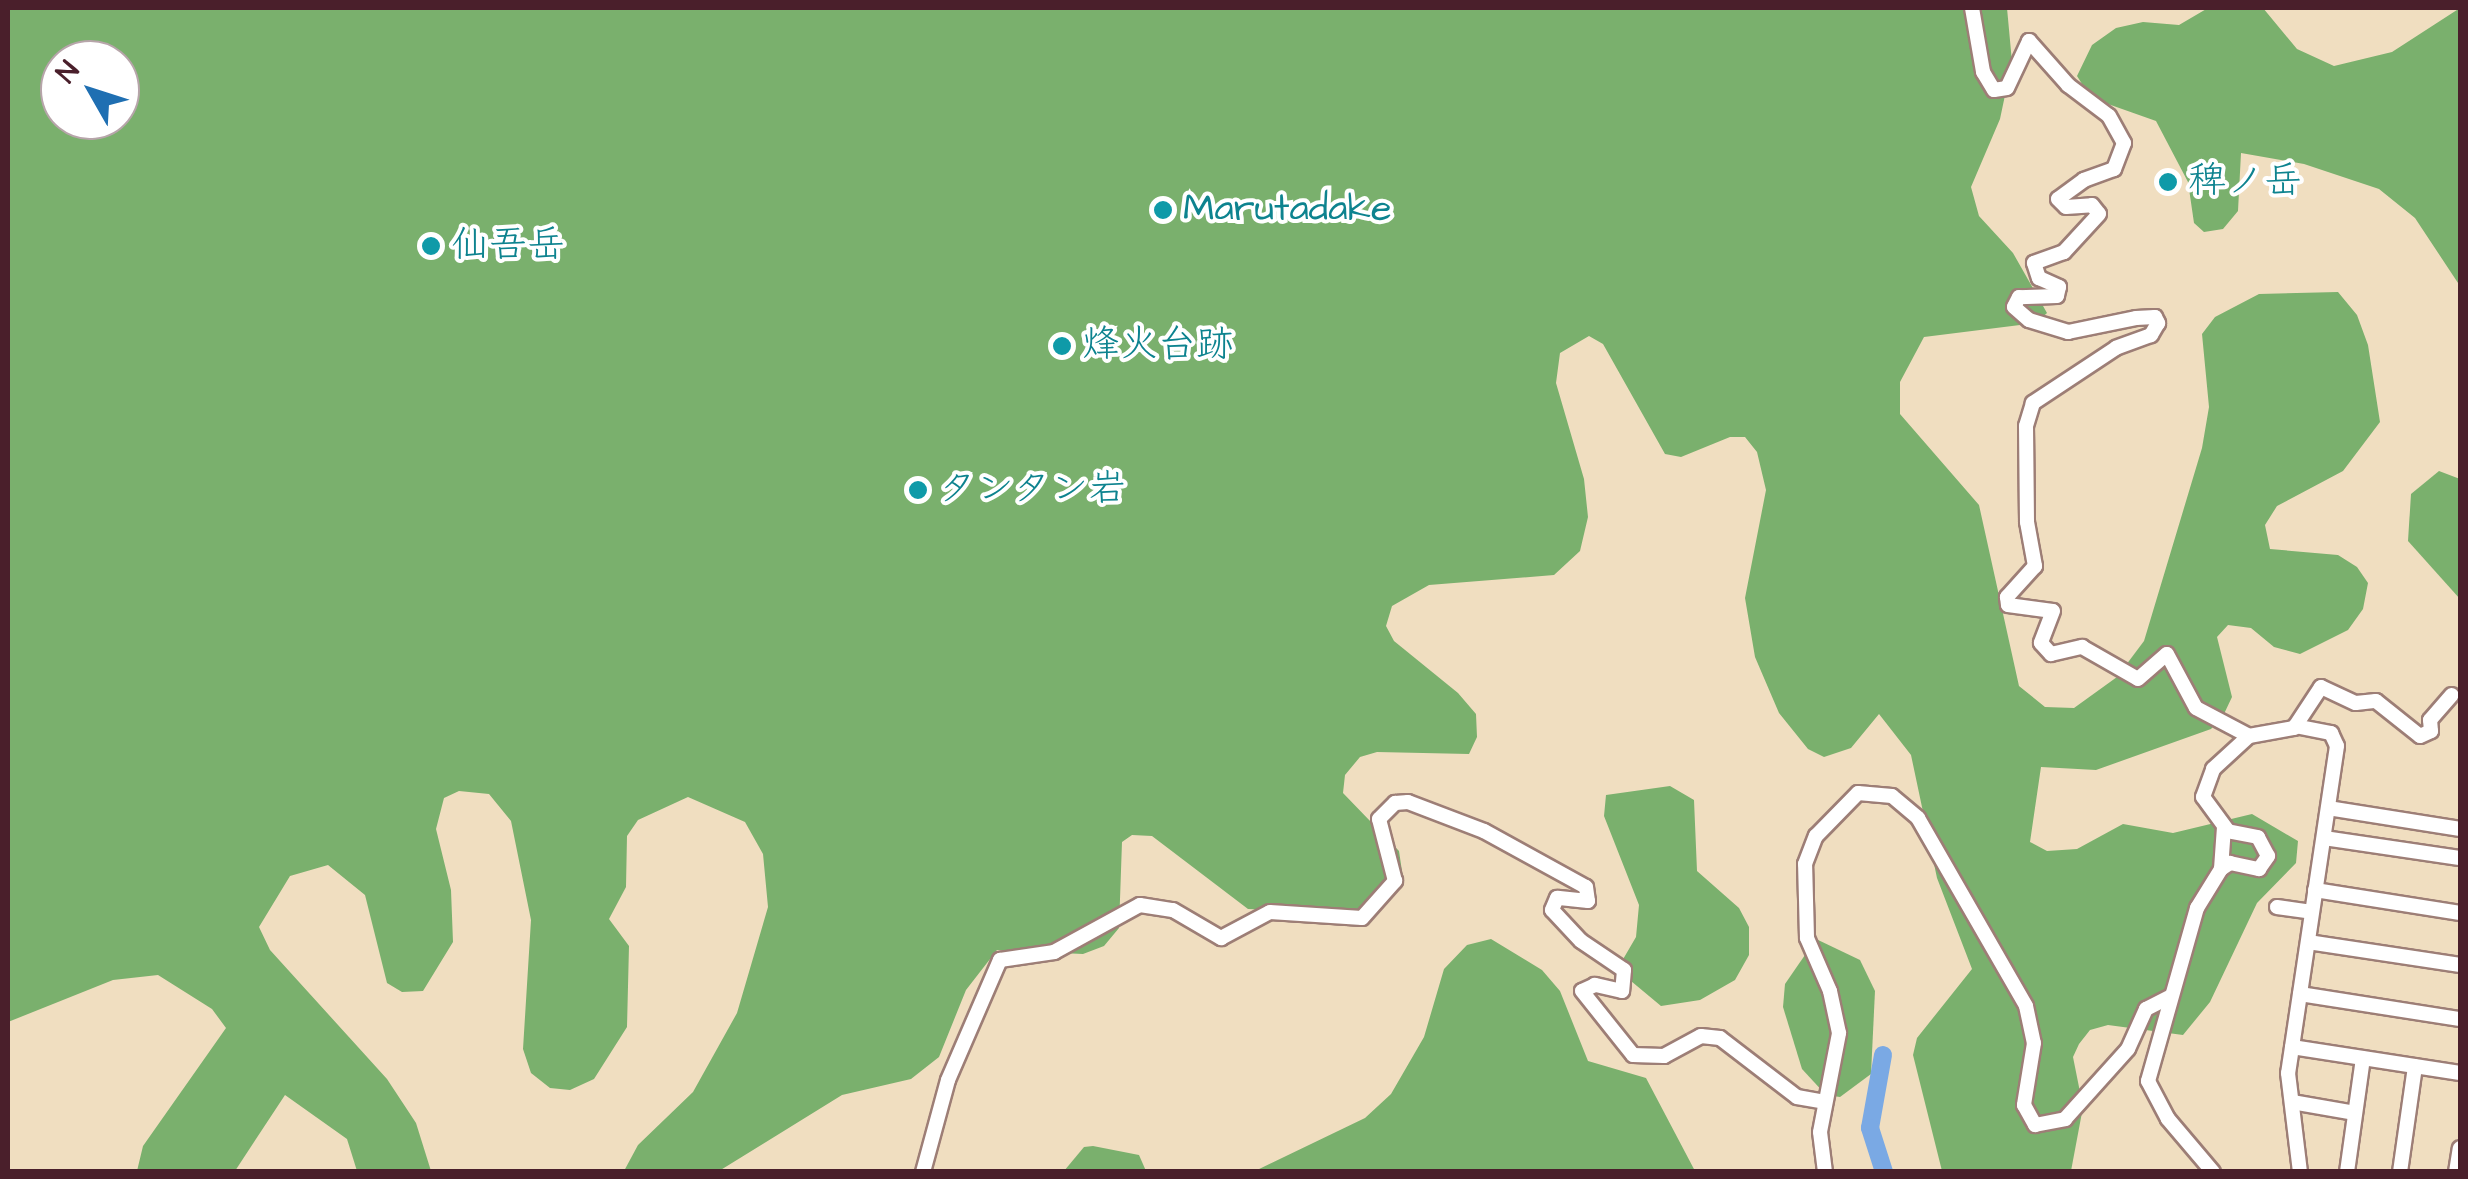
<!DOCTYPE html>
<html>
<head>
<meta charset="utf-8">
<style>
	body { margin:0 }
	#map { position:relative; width:2468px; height:1179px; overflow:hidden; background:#f0dec0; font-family:"Architects Daughter","Klee One",sans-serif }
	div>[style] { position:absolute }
	.forest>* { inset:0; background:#7ab06d }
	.river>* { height:18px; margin:-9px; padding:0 9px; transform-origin:9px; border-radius:9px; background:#7aa9e4 }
	.roads { filter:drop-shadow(2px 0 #9d7e76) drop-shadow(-2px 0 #9d7e76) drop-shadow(0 2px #9d7e76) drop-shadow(0 -2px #9d7e76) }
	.minor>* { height:14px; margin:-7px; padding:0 7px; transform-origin:7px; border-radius:7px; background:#fff }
	.dots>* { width:28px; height:28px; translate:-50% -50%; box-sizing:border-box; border:5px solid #fff; border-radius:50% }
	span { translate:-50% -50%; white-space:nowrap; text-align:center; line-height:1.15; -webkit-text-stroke:8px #fff; paint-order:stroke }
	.culture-label { font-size:38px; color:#0d838f }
	.left { translate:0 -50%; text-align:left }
	.frame { position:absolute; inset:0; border:10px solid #4a1f2b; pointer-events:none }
	.north { position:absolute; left:40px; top:40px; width:100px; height:100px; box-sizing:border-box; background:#fff; border:2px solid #b7a5aa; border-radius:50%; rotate:309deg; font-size:28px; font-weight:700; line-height:40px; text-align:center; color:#4a1f2b }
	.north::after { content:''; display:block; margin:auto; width:35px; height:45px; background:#1f6fb2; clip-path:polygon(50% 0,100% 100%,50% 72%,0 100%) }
</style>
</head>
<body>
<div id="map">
	<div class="forest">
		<i style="clip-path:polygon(evenodd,8px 8px,2007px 8px,2012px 62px,2000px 119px,1971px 187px,1979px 216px,2013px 253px,2047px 313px,2036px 323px,1924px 337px,1900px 382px,1900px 414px,1979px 505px,2019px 686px,2045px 707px,2074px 708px,2117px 677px,2144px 641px,2202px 448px,2209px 407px,2202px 334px,2215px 317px,2259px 294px,2338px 292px,2357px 315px,2368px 345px,2380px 422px,2343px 471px,2277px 506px,2265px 525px,2270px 549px,2338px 555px,2357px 567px,2368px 583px,2363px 609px,2348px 630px,2300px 654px,2274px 647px,2251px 628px,2228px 625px,2217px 637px,2232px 697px,2223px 716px,2211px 729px,2096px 770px,2041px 767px,2030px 842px,2047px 851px,2077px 849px,2123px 824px,2173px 833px,2252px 814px,2298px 841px,2296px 863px,2257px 903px,2210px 1002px,2183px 1035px,2108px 1025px,2090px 1030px,2079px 1044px,2073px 1057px,2083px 1107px,2071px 1171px,1942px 1171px,1913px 1055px,1917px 1038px,1972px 969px,1937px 878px,1911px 755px,1879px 714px,1851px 748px,1824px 757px,1808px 749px,1779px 713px,1755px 657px,1745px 598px,1766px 490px,1757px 452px,1745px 437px,1730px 437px,1681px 457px,1665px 454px,1603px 344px,1589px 336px,1560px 353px,1556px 383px,1584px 479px,1588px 517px,1580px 551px,1554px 575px,1429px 585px,1392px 606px,1386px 626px,1394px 641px,1458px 693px,1476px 714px,1477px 737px,1469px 754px,1377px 752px,1360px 757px,1345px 775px,1343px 793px,1399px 851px,1403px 878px,1376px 914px,1248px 909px,1152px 836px,1132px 835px,1122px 842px,1119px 928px,1104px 946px,1083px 954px,997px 950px,966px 990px,939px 1057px,911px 1079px,842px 1095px,719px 1171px,624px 1171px,638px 1145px,693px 1092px,737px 1013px,768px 907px,763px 854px,745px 822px,688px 797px,638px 820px,627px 836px,626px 887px,609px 919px,629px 946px,627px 1027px,594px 1079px,570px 1090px,550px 1088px,531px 1073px,523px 1049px,531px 920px,511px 821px,489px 794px,459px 791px,444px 798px,436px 829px,451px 890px,453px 942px,423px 991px,402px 992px,387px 983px,365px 895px,328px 865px,290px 876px,259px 927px,270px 950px,387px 1079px,416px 1123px,431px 1171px,357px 1171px,347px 1139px,285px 1095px,235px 1171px,137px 1171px,143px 1146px,226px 1028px,212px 1009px,158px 975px,113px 980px,8px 1022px,8px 8px,60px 60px,120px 60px,120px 120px,60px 120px,60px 60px)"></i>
		<i style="clip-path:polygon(2208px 8px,2263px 8px,2297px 49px,2334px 66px,2392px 52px,2460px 8px,2460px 286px,2415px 218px,2379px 189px,2304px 164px,2241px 153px,2238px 211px,2223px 229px,2204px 232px,2194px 223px,2188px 182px,2156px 121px,2091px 98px,2077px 76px,2092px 45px,2116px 28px,2143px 22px,2179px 25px)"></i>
		<i style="clip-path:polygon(2439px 471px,2460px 479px,2460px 599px,2408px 541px,2411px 494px)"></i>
		<i style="clip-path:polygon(1670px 786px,1694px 800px,1697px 871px,1739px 908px,1749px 927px,1749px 955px,1735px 980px,1700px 1000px,1661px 1006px,1631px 981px,1622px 961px,1636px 937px,1639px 905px,1604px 816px,1606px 795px)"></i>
		<i style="clip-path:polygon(1491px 939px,1542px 970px,1560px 991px,1588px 1061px,1646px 1078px,1695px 1171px,1255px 1171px,1365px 1118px,1391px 1094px,1424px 1037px,1444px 969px,1467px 945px)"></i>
		<i style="clip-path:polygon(1816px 939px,1860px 960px,1875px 991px,1871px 1074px,1840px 1097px,1826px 1095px,1802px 1069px,1783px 1007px,1785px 984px)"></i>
		<i style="clip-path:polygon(1093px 1146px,1139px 1155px,1146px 1171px,1064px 1171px,1084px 1147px)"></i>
	</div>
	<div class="river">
		<i style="left:1883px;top:1055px;width:74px;rotate:100.1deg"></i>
		<i style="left:1870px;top:1128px;width:46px;rotate:72.3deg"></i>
	</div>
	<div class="roads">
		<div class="minor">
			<i style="left:1972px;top:8px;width:65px;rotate:80.2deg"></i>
			<i style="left:1983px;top:72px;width:21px;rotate:59deg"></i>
			<i style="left:1994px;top:90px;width:13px;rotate:-9deg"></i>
			<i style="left:2007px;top:88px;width:52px;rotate:-64.9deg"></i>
			<i style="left:2029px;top:41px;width:59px;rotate:48.4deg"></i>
			<i style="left:2068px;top:85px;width:51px;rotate:37.1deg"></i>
			<i style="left:2109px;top:116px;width:31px;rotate:61deg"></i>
			<i style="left:2124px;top:143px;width:28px;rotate:111deg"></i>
			<i style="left:2114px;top:169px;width:32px;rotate:160deg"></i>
			<i style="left:2084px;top:180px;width:32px;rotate:144deg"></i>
			<i style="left:2058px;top:199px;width:11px;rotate:45deg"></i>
			<i style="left:2066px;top:207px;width:26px;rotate:-4deg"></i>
			<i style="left:2092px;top:205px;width:11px;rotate:52deg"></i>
			<i style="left:2099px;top:214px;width:52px;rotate:132.6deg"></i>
			<i style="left:2064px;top:252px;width:32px;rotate:160deg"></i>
			<i style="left:2034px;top:263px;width:16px;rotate:72deg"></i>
			<i style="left:2039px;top:278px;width:22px;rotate:24deg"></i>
			<i style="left:2059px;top:287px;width:9px;rotate:103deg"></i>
			<i style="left:2057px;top:296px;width:38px;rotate:178deg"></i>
			<i style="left:2019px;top:297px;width:11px;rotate:117deg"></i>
			<i style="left:2014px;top:307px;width:20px;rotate:41deg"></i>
			<i style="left:2029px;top:320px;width:41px;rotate:17.1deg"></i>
			<i style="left:2068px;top:332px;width:69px;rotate:-11.6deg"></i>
			<i style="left:2136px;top:318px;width:19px;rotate:-3deg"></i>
			<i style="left:2155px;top:317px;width:7px;rotate:63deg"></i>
			<i style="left:2158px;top:323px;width:14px;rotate:120deg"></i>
			<i style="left:2151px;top:335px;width:37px;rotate:160deg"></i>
			<i style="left:2116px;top:348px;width:100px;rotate:146.5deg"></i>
			<i style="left:2033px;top:403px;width:24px;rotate:107deg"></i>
			<i style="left:2026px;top:426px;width:96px;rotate:89.4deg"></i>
			<i style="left:2027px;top:522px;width:45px;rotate:79.7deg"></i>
			<i style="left:2035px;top:566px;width:42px;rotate:132.1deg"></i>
			<i style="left:2007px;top:597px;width:8px;rotate:83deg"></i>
			<i style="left:2008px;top:605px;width:45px;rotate:7.6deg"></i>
			<i style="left:2053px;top:611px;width:34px;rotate:111deg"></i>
			<i style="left:2041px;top:643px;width:15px;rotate:48deg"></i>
			<i style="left:2051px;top:654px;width:32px;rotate:-13deg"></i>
			<i style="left:2082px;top:647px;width:64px;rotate:29.7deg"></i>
			<i style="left:2138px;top:679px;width:38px;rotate:-41deg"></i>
			<i style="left:2167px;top:654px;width:61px;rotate:61.8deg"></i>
			<i style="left:2196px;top:708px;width:60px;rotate:27.8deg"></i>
			<i style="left:2295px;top:726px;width:37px;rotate:11deg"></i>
			<i style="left:2331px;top:733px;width:14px;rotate:65deg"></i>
			<i style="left:2337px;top:746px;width:331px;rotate:98.5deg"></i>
			<i style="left:2288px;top:1073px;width:100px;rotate:83.1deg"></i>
			<i style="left:2328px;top:808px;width:134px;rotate:9deg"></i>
			<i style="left:2324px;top:838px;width:137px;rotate:8.4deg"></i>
			<i style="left:2221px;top:869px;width:42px;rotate:-85.9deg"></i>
			<i style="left:2315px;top:890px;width:147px;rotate:9deg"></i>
			<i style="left:2277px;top:907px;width:35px;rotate:8deg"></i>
			<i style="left:2308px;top:942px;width:154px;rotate:8.6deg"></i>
			<i style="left:2300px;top:994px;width:162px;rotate:8.9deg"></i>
			<i style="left:2292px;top:1047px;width:170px;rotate:8.8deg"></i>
			<i style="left:2292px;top:1102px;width:64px;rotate:9.9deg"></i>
			<i style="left:923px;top:1172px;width:95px;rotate:-74.8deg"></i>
			<i style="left:948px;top:1080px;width:131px;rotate:-66.6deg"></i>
			<i style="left:1000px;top:960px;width:55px;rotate:-8.4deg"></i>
			<i style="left:1054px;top:952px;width:98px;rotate:-28.7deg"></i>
			<i style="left:1140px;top:905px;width:33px;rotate:9deg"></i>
			<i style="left:1173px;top:910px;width:56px;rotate:30.3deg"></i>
			<i style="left:1221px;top:938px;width:55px;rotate:-28deg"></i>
			<i style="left:1270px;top:912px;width:92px;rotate:3.7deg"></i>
			<i style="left:1362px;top:918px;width:50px;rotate:-48.3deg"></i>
			<i style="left:1395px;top:881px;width:64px;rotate:-104.5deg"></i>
			<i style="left:1379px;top:819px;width:23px;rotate:-45deg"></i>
			<i style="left:1395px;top:803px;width:13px;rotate:-4deg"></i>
			<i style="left:1408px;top:802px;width:81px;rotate:20.9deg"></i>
			<i style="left:1484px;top:831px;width:116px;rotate:28.8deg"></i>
			<i style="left:1586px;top:887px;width:14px;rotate:82deg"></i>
			<i style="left:1588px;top:901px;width:31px;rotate:-174deg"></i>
			<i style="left:1557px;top:898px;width:13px;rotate:113deg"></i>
			<i style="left:1552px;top:910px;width:42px;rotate:46.9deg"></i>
			<i style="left:1581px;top:941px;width:52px;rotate:34deg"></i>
			<i style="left:1624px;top:970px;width:21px;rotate:95deg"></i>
			<i style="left:1622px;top:991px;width:28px;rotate:-167deg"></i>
			<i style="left:1595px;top:985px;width:14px;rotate:155deg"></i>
			<i style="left:1582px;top:991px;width:82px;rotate:51.4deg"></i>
			<i style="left:1633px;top:1055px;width:31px;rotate:2deg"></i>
			<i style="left:1664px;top:1056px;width:42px;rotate:-28.4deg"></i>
			<i style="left:1701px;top:1036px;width:19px;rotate:6deg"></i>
			<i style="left:1720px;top:1038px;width:97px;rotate:37.5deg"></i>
			<i style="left:1797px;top:1097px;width:28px;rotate:10deg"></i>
			<i style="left:1825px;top:1172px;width:40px;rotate:-97.1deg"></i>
			<i style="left:1820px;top:1132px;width:101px;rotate:-79.1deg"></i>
			<i style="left:1839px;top:1033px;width:43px;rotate:-102.1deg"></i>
			<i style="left:1830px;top:991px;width:58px;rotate:-113.5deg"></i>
			<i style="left:1807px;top:938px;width:74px;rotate:-91.5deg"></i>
			<i style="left:1805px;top:864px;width:30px;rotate:-69deg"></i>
			<i style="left:1816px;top:836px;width:60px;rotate:-45.7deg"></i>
			<i style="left:1858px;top:793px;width:34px;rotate:5deg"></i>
			<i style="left:1892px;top:796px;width:34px;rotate:40deg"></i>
			<i style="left:1918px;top:818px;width:217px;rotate:60.1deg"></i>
			<i style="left:2026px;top:1006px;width:38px;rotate:78deg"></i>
			<i style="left:2034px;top:1043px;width:63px;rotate:99.2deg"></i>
			<i style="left:2024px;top:1105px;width:23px;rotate:61deg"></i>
			<i style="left:2035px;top:1125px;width:31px;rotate:-11deg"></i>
			<i style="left:2065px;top:1119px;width:94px;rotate:-48deg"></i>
			<i style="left:2128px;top:1049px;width:44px;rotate:-65.8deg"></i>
			<i style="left:2146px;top:1009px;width:28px;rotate:-27deg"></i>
			<i style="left:2213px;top:1172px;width:70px;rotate:-130.3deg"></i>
			<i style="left:2168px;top:1119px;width:43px;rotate:-117.8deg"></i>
			<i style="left:2148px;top:1081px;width:180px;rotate:-74.2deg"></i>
			<i style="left:2197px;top:908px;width:46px;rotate:-58.4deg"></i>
			<i style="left:2221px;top:869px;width:11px;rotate:-34deg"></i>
			<i style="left:2230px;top:863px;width:30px;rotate:12deg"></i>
			<i style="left:2259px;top:869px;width:16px;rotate:-55deg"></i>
			<i style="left:2268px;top:856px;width:21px;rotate:-118deg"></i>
			<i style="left:2258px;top:837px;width:31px;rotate:-169deg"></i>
			<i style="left:2228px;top:831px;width:42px;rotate:-126.3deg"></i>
			<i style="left:2203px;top:797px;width:30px;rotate:-70deg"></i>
			<i style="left:2213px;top:769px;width:49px;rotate:-42.5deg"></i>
			<i style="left:2249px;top:736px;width:46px;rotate:-10.1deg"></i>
			<i style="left:2294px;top:728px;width:49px;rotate:-56.6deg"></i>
			<i style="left:2321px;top:687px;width:38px;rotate:25deg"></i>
			<i style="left:2356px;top:703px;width:20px;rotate:-6deg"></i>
			<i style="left:2376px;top:701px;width:56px;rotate:38.5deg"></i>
			<i style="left:2420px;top:736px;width:12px;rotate:-24deg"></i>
			<i style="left:2431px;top:731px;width:11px;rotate:-95deg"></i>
			<i style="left:2430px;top:720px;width:33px;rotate:-49deg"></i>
			<i style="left:2347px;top:1172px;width:115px;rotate:-82deg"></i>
			<i style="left:2400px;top:1172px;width:107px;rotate:-81.9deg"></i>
			<i style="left:2456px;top:1172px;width:24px;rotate:-81deg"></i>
		</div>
	</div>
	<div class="dots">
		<i style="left:2168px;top:182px;background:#0f9aa8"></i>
		<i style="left:1163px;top:210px;background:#0f9aa8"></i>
		<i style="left:431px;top:246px;background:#0f9aa8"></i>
		<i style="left:1062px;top:346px;background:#0f9aa8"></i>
		<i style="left:918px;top:490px;background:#0f9aa8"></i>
	</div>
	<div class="culture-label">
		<span class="left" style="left:2188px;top:182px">稗ノ岳</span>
		<span class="left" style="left:1183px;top:210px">Marutadake</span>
		<span class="left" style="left:451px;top:246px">仙吾岳</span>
		<span class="left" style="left:1082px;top:346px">烽火台跡</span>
		<span class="left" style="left:938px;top:490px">タンタン岩</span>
	</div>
	<div class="frame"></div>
	<div class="north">N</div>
</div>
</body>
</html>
